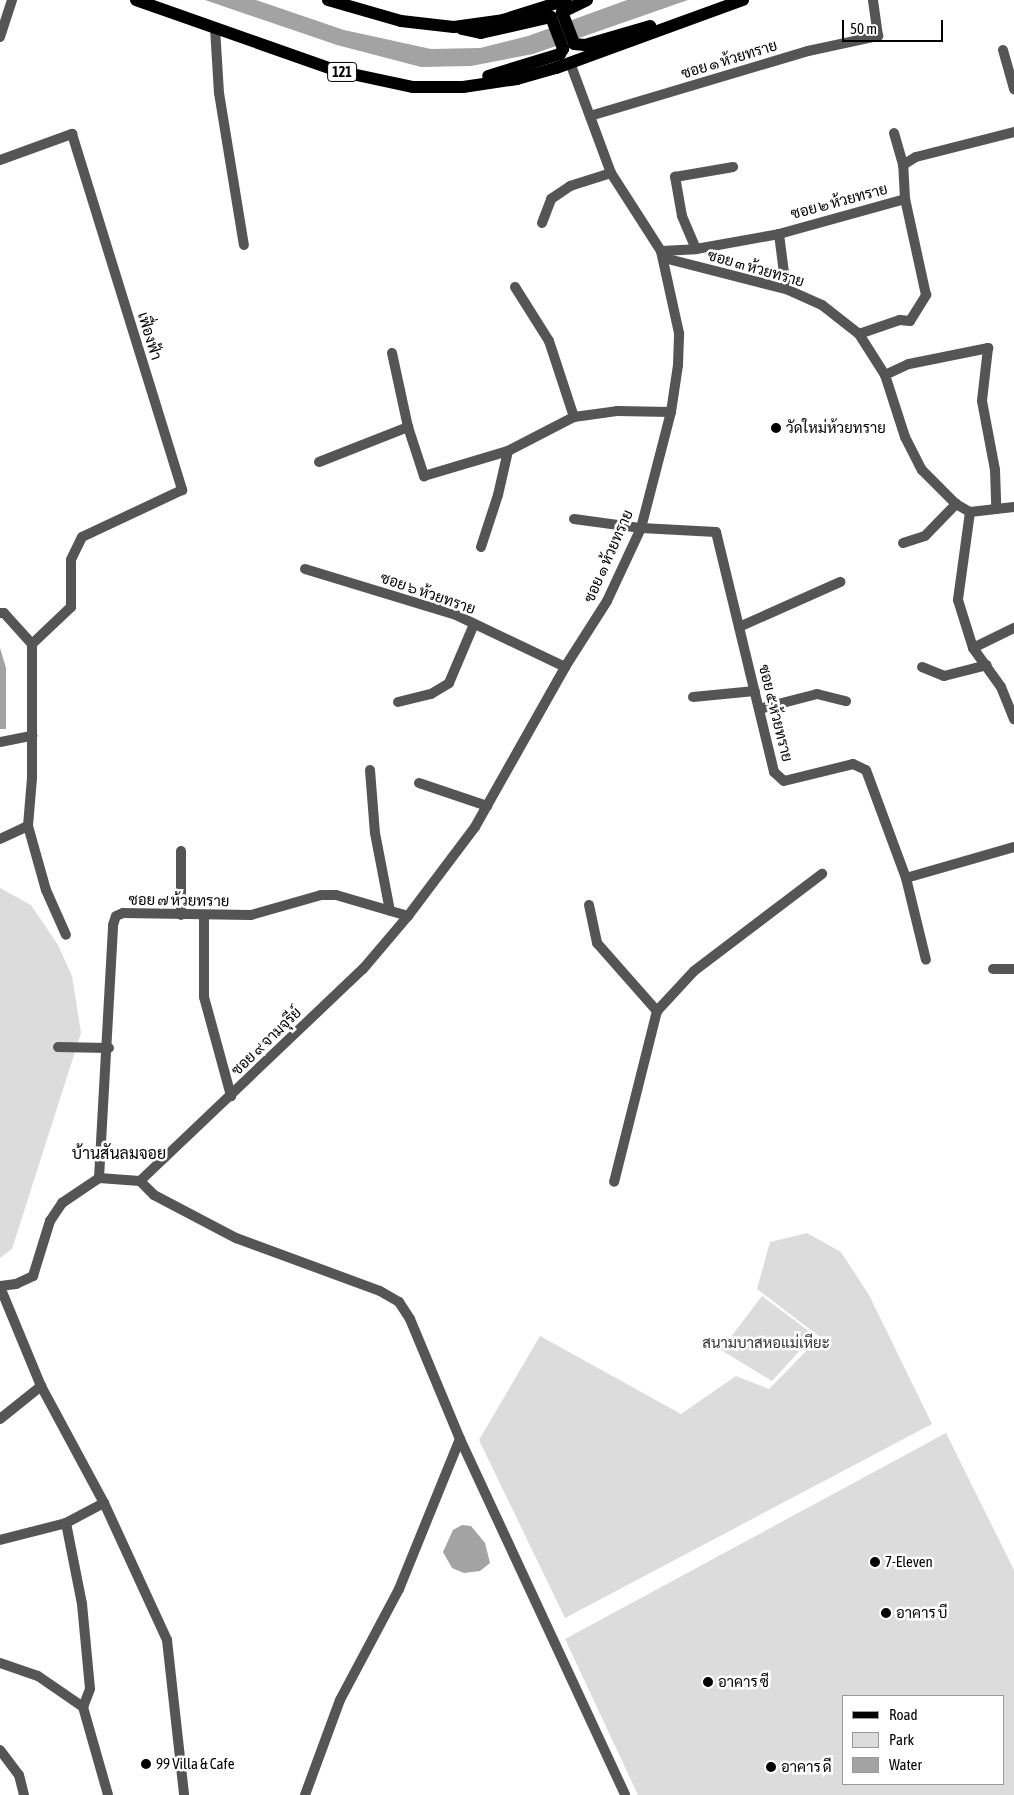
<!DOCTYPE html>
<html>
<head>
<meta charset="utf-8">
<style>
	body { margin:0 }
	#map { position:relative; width:1014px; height:1795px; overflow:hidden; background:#fff; font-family:"Asap Condensed",Sarabun,sans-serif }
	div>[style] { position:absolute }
	.green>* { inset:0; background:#dcdcdc }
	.water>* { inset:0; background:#a3a3a3 }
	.street>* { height:10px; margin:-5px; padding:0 5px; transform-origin:5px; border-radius:5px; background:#555 }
	.primary>* { height:12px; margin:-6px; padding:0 6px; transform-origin:6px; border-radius:6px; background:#000 }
	.dots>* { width:14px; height:14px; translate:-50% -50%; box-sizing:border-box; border:2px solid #fff; border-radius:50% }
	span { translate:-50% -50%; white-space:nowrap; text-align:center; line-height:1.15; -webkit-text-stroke:5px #fff; paint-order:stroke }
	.shield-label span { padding:1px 4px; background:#fff; border:1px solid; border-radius:4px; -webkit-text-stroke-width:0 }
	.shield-label { font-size:14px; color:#000; font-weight:700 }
	.street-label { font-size:15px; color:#000 }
	.poi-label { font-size:15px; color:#000 }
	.left { translate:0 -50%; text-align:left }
	.park-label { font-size:15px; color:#333 }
	.neighbourhood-label { font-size:16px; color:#000 }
	.legend { position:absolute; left:842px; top:1695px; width:162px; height:90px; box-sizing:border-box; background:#fff; border:1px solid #999; margin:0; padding:6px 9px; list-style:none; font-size:15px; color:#000 }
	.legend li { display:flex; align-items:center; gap:10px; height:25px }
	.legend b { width:25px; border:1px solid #999 }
	.scale { position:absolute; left:842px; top:20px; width:101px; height:22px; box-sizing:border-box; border:2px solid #000; border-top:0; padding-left:6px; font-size:15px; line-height:18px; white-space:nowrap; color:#000; -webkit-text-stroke:4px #fff; paint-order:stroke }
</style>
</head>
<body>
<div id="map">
	<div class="green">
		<i style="clip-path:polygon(0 888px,31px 905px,58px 945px,72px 976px,81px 1033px,12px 1249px,0 1258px)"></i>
		<i style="clip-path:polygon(807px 1233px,841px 1252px,869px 1295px,932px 1424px,565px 1618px,479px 1440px,540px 1336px,681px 1414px,736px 1376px,769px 1389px,820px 1337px,757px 1289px,770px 1242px)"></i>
		<i style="clip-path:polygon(762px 1296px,814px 1335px,772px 1381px,721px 1350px)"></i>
		<i style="clip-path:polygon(evenodd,946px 1433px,1014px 1570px,1014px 1795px,638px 1795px,565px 1639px,946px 1433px,843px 1696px,1003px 1696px,1003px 1784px,843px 1784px,843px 1696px)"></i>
	</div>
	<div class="water">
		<i style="clip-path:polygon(205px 0,256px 0,344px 30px,431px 49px,480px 48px,528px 36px,627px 0,688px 0,533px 54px,471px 66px,421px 67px,337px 45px)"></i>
		<i style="clip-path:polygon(0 648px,6px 668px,6px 729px,0 729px)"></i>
		<i style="clip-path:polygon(462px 1525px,471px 1526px,485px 1543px,490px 1563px,480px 1571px,464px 1573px,452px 1568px,443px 1552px,453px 1530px)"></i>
	</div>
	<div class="street">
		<i style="left:215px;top:28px;width:65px;rotate:86.5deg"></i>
		<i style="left:219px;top:93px;width:154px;rotate:80.7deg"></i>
		<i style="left:0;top:37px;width:39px;rotate:-72deg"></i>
		<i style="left:1003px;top:50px;width:41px;rotate:74.2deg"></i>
		<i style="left:590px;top:116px;width:227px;rotate:-16.6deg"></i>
		<i style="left:808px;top:51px;width:72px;rotate:-12.1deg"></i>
		<i style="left:878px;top:36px;width:36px;rotate:-98deg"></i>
		<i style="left:894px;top:133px;width:33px;rotate:74deg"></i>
		<i style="left:0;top:160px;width:77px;rotate:-19.9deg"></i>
		<i style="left:72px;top:134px;width:373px;rotate:72.8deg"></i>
		<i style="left:182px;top:490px;width:110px;rotate:154.8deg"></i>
		<i style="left:82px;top:537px;width:25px;rotate:116deg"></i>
		<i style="left:71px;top:560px;width:47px;rotate:90deg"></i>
		<i style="left:71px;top:607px;width:54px;rotate:136.5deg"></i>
		<i style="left:542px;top:223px;width:26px;rotate:-69deg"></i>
		<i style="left:551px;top:199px;width:23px;rotate:-34deg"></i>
		<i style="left:570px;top:186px;width:43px;rotate:-17.6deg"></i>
		<i style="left:779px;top:234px;width:55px;rotate:82.7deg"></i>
		<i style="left:696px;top:249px;width:36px;rotate:-113deg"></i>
		<i style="left:682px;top:216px;width:40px;rotate:-100deg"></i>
		<i style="left:675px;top:177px;width:59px;rotate:-9.8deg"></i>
		<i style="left:661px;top:251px;width:35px;rotate:-3deg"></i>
		<i style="left:696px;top:249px;width:84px;rotate:-10.2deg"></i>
		<i style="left:779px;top:234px;width:131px;rotate:-15.5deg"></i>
		<i style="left:905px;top:199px;width:34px;rotate:-93deg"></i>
		<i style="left:903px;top:165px;width:15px;rotate:-32deg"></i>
		<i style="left:916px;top:157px;width:101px;rotate:-14.3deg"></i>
		<i style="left:664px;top:258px;width:126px;rotate:14.3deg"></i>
		<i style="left:786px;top:289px;width:39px;rotate:24deg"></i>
		<i style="left:822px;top:305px;width:47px;rotate:38.1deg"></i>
		<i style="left:859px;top:334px;width:49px;rotate:57.6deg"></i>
		<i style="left:885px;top:375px;width:65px;rotate:72.1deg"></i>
		<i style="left:905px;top:437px;width:37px;rotate:63deg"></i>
		<i style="left:922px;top:470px;width:48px;rotate:45deg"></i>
		<i style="left:956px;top:504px;width:16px;rotate:30deg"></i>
		<i style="left:970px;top:512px;width:44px;rotate:-6.5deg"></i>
		<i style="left:515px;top:287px;width:64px;rotate:57.8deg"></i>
		<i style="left:549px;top:341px;width:80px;rotate:71.8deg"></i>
		<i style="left:859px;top:334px;width:43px;rotate:-18.9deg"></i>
		<i style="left:900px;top:320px;width:10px;rotate:6deg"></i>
		<i style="left:910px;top:321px;width:31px;rotate:-58deg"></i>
		<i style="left:926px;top:295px;width:98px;rotate:-102.3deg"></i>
		<i style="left:392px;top:353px;width:76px;rotate:77.8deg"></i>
		<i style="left:885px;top:375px;width:26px;rotate:-25deg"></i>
		<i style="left:909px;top:364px;width:81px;rotate:-11.4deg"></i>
		<i style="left:988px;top:348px;width:53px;rotate:96.5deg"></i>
		<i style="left:982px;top:401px;width:70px;rotate:79.3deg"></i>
		<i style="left:995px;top:470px;width:37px;rotate:88deg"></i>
		<i style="left:319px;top:462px;width:96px;rotate:-21.5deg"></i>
		<i style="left:408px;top:427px;width:52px;rotate:71.9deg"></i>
		<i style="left:424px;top:476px;width:88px;rotate:-16.6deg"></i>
		<i style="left:508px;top:451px;width:74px;rotate:-27.3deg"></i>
		<i style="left:574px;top:417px;width:43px;rotate:-7.9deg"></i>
		<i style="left:617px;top:411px;width:54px;rotate:1.1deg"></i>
		<i style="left:970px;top:512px;width:89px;rotate:97.8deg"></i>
		<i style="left:958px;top:600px;width:50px;rotate:72.6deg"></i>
		<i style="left:973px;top:648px;width:48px;rotate:54.3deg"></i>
		<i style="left:1001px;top:687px;width:35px;rotate:68deg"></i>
		<i style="left:574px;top:519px;width:68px;rotate:7.7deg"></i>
		<i style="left:641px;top:528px;width:75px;rotate:3.1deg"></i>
		<i style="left:716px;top:532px;width:247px;rotate:76.4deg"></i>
		<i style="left:774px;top:772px;width:13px;rotate:42deg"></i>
		<i style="left:784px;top:781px;width:71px;rotate:-13.8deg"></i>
		<i style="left:853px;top:764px;width:14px;rotate:25deg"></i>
		<i style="left:866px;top:770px;width:115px;rotate:69.7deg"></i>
		<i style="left:906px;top:878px;width:84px;rotate:76.3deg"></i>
		<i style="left:903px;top:543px;width:23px;rotate:-18deg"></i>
		<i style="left:925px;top:536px;width:45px;rotate:-45.9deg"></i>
		<i style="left:481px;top:547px;width:55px;rotate:-71.9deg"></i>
		<i style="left:498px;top:495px;width:45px;rotate:-77.2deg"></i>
		<i style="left:305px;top:569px;width:158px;rotate:16.9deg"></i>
		<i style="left:456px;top:615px;width:121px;rotate:25.5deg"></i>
		<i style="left:0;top:613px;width:4px"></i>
		<i style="left:4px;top:613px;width:42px;rotate:47.9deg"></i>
		<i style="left:32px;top:644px;width:134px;rotate:90deg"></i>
		<i style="left:32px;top:778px;width:48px;rotate:94.8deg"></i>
		<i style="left:28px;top:826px;width:66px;rotate:74.3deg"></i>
		<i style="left:46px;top:890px;width:49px;rotate:66deg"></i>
		<i style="left:739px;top:627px;width:111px;rotate:-24deg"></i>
		<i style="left:973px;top:648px;width:46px;rotate:-26deg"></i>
		<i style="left:922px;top:667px;width:24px;rotate:22deg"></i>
		<i style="left:944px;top:676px;width:44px;rotate:-14.3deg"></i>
		<i style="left:693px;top:697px;width:62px;rotate:-5.5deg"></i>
		<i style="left:398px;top:702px;width:34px;rotate:-14deg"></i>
		<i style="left:431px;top:694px;width:21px;rotate:-31deg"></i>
		<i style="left:449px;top:683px;width:64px;rotate:-67deg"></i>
		<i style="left:759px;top:709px;width:60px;rotate:-14.5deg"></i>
		<i style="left:817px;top:694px;width:30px;rotate:14deg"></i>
		<i style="left:0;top:742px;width:33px;rotate:-11deg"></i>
		<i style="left:370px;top:770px;width:63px;rotate:85.5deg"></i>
		<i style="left:375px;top:833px;width:79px;rotate:79.1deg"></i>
		<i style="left:419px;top:783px;width:72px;rotate:18.7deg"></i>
		<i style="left:0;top:839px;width:31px;rotate:-25deg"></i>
		<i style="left:906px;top:878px;width:112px;rotate:-16deg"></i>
		<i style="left:589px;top:905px;width:39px;rotate:78deg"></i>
		<i style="left:597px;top:943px;width:91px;rotate:48.6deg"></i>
		<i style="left:657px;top:1011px;width:176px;rotate:104.1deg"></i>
		<i style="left:181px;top:915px;width:64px;rotate:-90deg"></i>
		<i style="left:204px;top:916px;width:81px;rotate:90deg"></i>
		<i style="left:204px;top:997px;width:103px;rotate:74.7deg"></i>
		<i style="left:993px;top:969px;width:21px"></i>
		<i style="left:657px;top:1011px;width:54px;rotate:-47.2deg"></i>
		<i style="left:694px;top:971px;width:161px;rotate:-37.2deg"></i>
		<i style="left:58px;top:1047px;width:51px;rotate:1.1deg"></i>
		<i style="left:99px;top:1178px;width:253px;rotate:-86.8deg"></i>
		<i style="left:113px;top:925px;width:9px;rotate:-72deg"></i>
		<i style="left:116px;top:916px;width:8px;rotate:-23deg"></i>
		<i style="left:123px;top:913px;width:128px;rotate:0.9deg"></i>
		<i style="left:251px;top:915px;width:73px;rotate:-15.9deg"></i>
		<i style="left:321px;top:895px;width:15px"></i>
		<i style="left:336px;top:895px;width:75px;rotate:16.3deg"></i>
		<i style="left:140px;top:1181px;width:308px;rotate:-43.6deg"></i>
		<i style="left:363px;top:969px;width:70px;rotate:-49.7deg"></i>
		<i style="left:408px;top:916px;width:111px;rotate:-53deg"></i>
		<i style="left:475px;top:827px;width:184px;rotate:-60.6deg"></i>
		<i style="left:565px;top:667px;width:78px;rotate:-57.5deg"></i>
		<i style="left:607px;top:601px;width:81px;rotate:-65deg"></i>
		<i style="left:641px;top:528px;width:120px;rotate:-75.5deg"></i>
		<i style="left:671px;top:412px;width:48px;rotate:-81.5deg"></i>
		<i style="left:678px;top:365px;width:32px;rotate:-88deg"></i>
		<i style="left:679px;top:333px;width:84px;rotate:-102.4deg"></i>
		<i style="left:661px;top:251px;width:93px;rotate:-122.7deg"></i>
		<i style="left:611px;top:173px;width:117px;rotate:-110.4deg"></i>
		<i style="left:0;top:1286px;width:16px;rotate:-7deg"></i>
		<i style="left:16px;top:1284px;width:19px;rotate:-25deg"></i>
		<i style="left:33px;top:1276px;width:58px;rotate:-72.8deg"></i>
		<i style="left:50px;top:1221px;width:22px;rotate:-56deg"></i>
		<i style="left:62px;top:1203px;width:45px;rotate:-34deg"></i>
		<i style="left:99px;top:1178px;width:41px;rotate:4.2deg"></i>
		<i style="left:140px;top:1181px;width:20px;rotate:45deg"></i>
		<i style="left:154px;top:1195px;width:93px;rotate:27.7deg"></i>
		<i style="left:236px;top:1238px;width:153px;rotate:20.2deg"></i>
		<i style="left:380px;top:1291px;width:22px;rotate:30deg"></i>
		<i style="left:399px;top:1302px;width:20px;rotate:57deg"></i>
		<i style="left:410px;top:1319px;width:130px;rotate:67.4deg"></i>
		<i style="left:460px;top:1439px;width:392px;rotate:65.1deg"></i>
		<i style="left:0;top:1287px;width:107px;rotate:67.5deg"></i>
		<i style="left:41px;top:1386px;width:133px;rotate:61.7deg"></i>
		<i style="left:104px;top:1503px;width:151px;rotate:65.3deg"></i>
		<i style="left:167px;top:1640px;width:156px;rotate:83.7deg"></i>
		<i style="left:0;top:1419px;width:53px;rotate:-38.8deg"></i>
		<i style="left:66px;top:1523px;width:83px;rotate:78.8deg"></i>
		<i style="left:82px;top:1604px;width:85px;rotate:84.6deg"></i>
		<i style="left:90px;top:1689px;width:19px;rotate:111deg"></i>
		<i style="left:0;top:1540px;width:68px;rotate:-14.4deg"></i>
		<i style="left:66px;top:1523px;width:43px;rotate:-27.8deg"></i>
		<i style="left:0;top:1663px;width:40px;rotate:18.9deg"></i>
		<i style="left:38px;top:1676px;width:55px;rotate:34.6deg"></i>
		<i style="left:83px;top:1707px;width:91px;rotate:74.1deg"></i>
		<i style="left:0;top:1750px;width:31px;rotate:53deg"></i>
		<i style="left:19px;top:1775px;width:21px;rotate:76deg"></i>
		<i style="left:305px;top:1795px;width:101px;rotate:-69.8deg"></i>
		<i style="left:340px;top:1700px;width:126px;rotate:-62deg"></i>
		<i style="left:399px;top:1589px;width:162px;rotate:-67.9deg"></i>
	</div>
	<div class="primary">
		<i style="left:136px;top:0;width:214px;rotate:19.4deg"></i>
		<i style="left:338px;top:71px;width:77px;rotate:12deg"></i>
		<i style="left:413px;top:87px;width:50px"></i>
		<i style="left:463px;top:87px;width:55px;rotate:-8.4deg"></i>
		<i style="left:517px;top:79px;width:41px;rotate:-15.8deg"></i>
		<i style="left:556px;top:68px;width:199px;rotate:-20deg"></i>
		<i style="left:328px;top:0;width:76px;rotate:16deg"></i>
		<i style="left:401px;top:21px;width:53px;rotate:6.5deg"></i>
		<i style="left:454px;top:27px;width:49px;rotate:-8.1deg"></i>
		<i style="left:503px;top:20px;width:66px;rotate:-17.6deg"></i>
		<i style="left:587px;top:0;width:28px;rotate:154deg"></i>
		<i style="left:562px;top:12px;width:34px;rotate:69deg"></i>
		<i style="left:574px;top:44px;width:11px;rotate:5deg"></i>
		<i style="left:585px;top:45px;width:68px;rotate:-16.3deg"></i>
		<i style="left:462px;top:29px;width:19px;rotate:12deg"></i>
		<i style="left:481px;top:33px;width:72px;rotate:-12.9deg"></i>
		<i style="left:551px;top:17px;width:34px;rotate:69deg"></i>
		<i style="left:563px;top:49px;width:6px;rotate:121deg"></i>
		<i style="left:560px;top:54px;width:75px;rotate:163deg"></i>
	</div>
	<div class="dots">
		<i style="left:776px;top:428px;background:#000"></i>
		<i style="left:875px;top:1562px;background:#000"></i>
		<i style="left:886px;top:1613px;background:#000"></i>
		<i style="left:708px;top:1682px;background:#000"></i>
		<i style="left:146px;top:1764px;background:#000"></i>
		<i style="left:771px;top:1767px;background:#000"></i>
	</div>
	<div class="shield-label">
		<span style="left:342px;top:72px">121</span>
	</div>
	<div class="street-label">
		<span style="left:729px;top:59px;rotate:-17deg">ซอย ๑ ห้วยทราย</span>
		<span style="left:839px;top:201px;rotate:-15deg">ซอย ๒ ห้วยทราย</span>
		<span style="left:756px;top:268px;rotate:16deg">ซอย ๓ ห้วยทราย</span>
		<span style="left:150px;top:336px;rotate:73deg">เฟื่องฟ้า</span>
		<span style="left:608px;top:556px;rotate:-66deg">ซอย ๑ ห้วยทราย</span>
		<span style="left:428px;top:593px;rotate:19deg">ซอย ๖ ห้วยทราย</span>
		<span style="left:776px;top:713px;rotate:76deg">ซอย ๕ ห้วยทราย</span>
		<span style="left:179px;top:900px;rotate:1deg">ซอย ๗ ห้วยทราย</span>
		<span style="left:266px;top:1041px;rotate:-44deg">ซอย ๙ จามจุรีย์</span>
	</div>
	<div class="poi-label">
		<span class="left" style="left:786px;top:428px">วัดใหม่ห้วยทราย</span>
		<span class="left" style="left:885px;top:1562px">7-Eleven</span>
		<span class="left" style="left:896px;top:1613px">อาคาร บี</span>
		<span class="left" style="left:718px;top:1682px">อาคาร ซี</span>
		<span class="left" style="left:156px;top:1764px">99 Villa &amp; Cafe</span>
		<span class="left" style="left:781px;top:1767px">อาคาร ดี</span>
	</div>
	<div class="park-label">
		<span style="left:766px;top:1343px">สนามบาสหอแม่เหียะ</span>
	</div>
	<div class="neighbourhood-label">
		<span style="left:119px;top:1153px">บ้านสันลมจอย</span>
	</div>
	<ul class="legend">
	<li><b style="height:6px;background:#000"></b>Road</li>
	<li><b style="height:14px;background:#dcdcdc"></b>Park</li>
	<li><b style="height:14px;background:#a3a3a3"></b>Water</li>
	</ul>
	<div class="scale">50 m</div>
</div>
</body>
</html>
